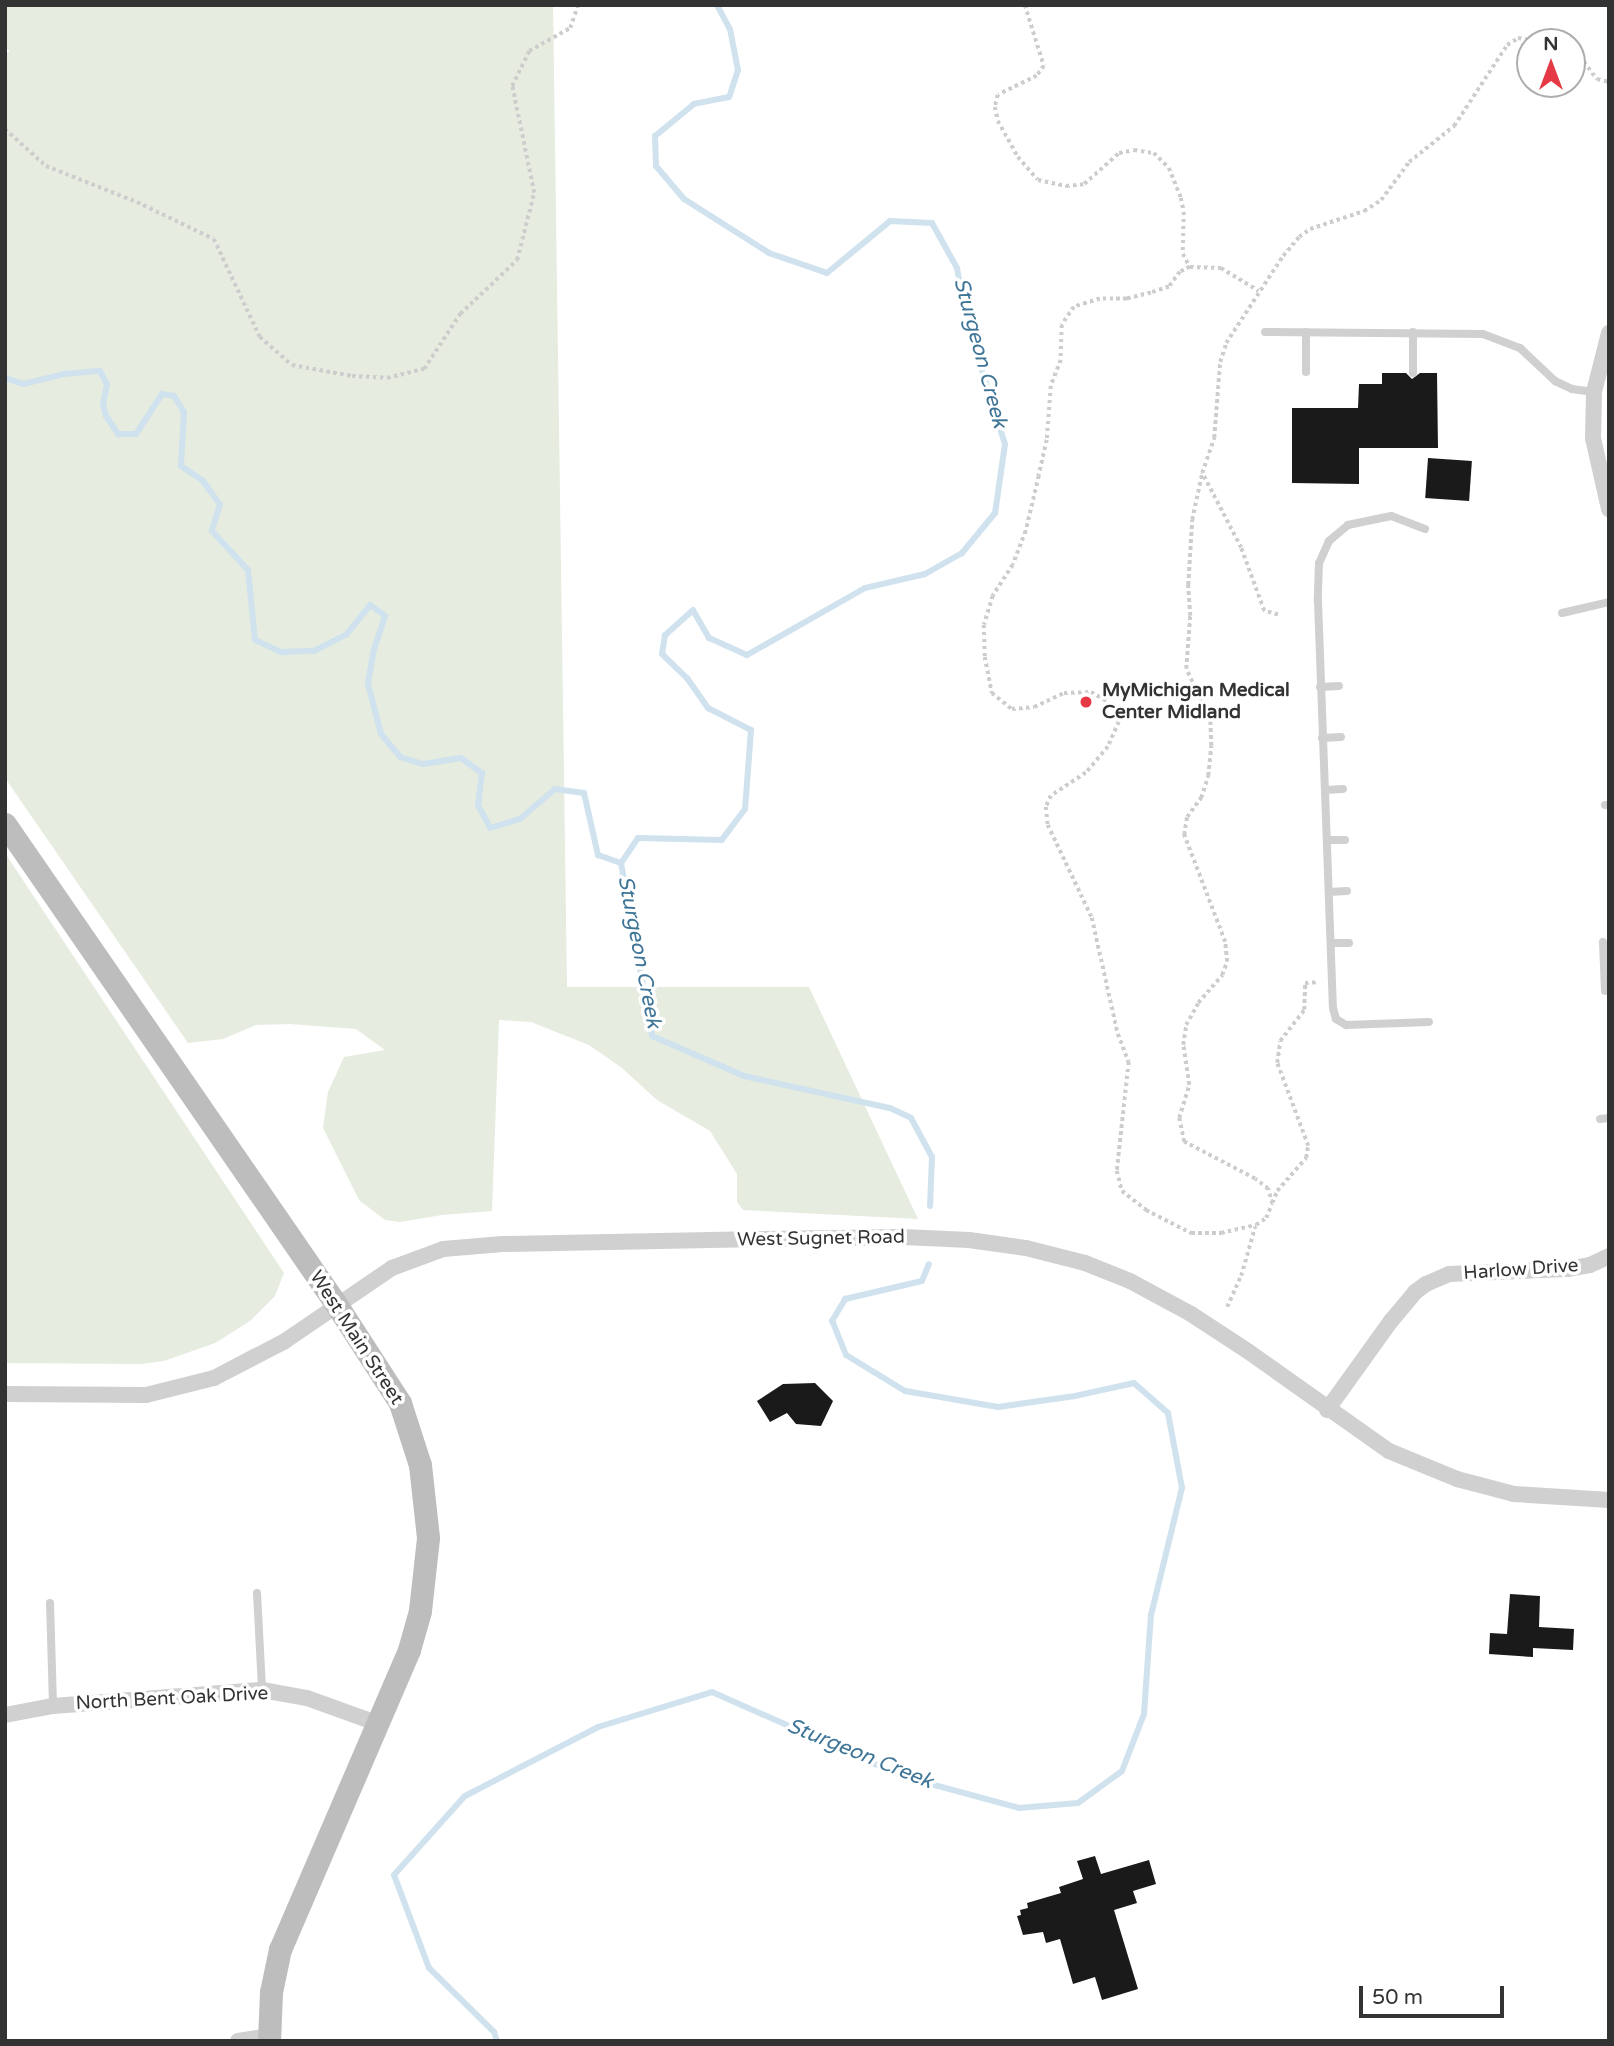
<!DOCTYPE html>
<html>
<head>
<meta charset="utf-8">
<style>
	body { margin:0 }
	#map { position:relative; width:1614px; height:2046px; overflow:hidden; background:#fff; font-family:"Varela Round",sans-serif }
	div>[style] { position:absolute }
	.green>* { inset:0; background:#e6ecdf }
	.stream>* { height:6px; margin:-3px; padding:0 3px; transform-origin:3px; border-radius:3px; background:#cfe2ee }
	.building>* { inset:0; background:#1a1a1a; transform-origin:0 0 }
	.path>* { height:3.5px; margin-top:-1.75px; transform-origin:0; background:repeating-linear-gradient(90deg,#cdcdcd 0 3.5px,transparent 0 7px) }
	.lane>* { height:8px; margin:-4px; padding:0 4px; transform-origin:4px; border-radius:4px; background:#d0d0d0 }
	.street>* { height:16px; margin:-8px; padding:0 8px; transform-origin:8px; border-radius:8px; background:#d0d0d0 }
	.secondary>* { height:23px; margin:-11.5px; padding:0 11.5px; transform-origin:11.5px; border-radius:11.5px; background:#bdbdbd }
	.dots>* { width:19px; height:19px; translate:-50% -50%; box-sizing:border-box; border:4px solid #fff; border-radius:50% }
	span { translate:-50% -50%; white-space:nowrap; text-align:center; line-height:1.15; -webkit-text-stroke:7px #fff; paint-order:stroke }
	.poi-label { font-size:19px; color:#333; font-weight:700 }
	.left { translate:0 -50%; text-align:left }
	.street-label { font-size:19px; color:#333 }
	.water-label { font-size:21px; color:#3f7597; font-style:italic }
	.frame { position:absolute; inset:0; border:7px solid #333; pointer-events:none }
	.north { position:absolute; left:1516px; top:28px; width:70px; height:70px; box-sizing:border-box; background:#fff; border:2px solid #adadad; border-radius:50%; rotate:0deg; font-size:19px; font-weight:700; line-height:28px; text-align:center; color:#333 }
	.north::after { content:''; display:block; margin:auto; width:24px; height:32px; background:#e63946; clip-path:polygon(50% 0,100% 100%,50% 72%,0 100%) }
	.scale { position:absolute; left:1359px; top:1986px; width:145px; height:32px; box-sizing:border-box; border:4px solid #333; border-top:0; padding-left:9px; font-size:21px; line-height:24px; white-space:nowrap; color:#333; -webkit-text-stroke:5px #fff; paint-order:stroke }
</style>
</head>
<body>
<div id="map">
	<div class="green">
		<i style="clip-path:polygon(5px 5px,553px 5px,567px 987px,809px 987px,918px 1219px,743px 1210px,737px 1202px,737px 1174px,710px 1131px,657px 1100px,622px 1068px,589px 1045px,531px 1022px,499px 1020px,492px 1211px,442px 1215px,400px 1222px,385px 1220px,359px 1200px,323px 1128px,328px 1092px,344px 1057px,385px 1050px,356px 1029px,290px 1024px,256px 1025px,223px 1039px,188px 1043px,5px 778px,5px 54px,10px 51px,5px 48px)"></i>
		<i style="clip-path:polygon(5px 853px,284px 1273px,275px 1296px,250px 1321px,215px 1343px,164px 1361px,141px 1364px,5px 1363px)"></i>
	</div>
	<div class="stream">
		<i style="left:717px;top:5px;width:27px;rotate:62deg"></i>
		<i style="left:730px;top:29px;width:42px;rotate:79deg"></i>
		<i style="left:738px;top:70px;width:28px;rotate:108deg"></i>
		<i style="left:729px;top:97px;width:36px;rotate:169deg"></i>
		<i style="left:694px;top:104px;width:50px;rotate:140.6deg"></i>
		<i style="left:655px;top:136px;width:30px;rotate:88deg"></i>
		<i style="left:656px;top:166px;width:43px;rotate:49.7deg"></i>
		<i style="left:684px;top:199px;width:101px;rotate:32.4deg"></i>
		<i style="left:769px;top:253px;width:61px;rotate:19deg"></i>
		<i style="left:827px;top:273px;width:82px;rotate:-39.5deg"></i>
		<i style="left:890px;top:221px;width:42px;rotate:2.7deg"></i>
		<i style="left:932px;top:223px;width:51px;rotate:60.9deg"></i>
		<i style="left:957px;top:268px;width:52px;rotate:80deg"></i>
		<i style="left:966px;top:319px;width:131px;rotate:72.7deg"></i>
		<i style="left:1005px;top:444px;width:70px;rotate:98.2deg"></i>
		<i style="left:995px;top:513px;width:52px;rotate:129.5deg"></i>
		<i style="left:962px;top:553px;width:43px;rotate:150.4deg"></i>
		<i style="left:925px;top:574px;width:62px;rotate:166.9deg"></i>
		<i style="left:865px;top:588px;width:136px;rotate:150.4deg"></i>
		<i style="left:747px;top:655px;width:42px;rotate:-155.9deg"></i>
		<i style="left:709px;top:638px;width:32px;rotate:-120deg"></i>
		<i style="left:693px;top:610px;width:38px;rotate:138deg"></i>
		<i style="left:665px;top:635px;width:19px;rotate:99deg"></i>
		<i style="left:662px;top:654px;width:35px;rotate:44deg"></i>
		<i style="left:687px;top:678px;width:37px;rotate:55deg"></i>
		<i style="left:708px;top:708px;width:48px;rotate:27.1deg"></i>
		<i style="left:751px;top:730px;width:79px;rotate:94.3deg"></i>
		<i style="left:745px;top:809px;width:39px;rotate:127deg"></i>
		<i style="left:722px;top:840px;width:84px;rotate:-178.6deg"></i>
		<i style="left:638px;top:838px;width:30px;rotate:124deg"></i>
		<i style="left:621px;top:863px;width:176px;rotate:79.8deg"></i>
		<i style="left:652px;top:1036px;width:100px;rotate:23.5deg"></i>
		<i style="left:744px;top:1076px;width:149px;rotate:12.4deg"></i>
		<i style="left:890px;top:1108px;width:23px;rotate:25deg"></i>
		<i style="left:911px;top:1118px;width:44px;rotate:61.7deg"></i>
		<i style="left:932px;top:1157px;width:49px;rotate:92.3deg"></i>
		<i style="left:5px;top:378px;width:19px;rotate:18deg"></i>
		<i style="left:23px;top:384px;width:42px;rotate:-13.7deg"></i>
		<i style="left:64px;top:374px;width:36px;rotate:-5deg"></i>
		<i style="left:100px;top:371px;width:15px;rotate:62deg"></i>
		<i style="left:107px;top:384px;width:20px;rotate:101deg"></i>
		<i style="left:103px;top:404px;width:12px;rotate:76deg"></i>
		<i style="left:106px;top:416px;width:22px;rotate:56deg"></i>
		<i style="left:118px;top:434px;width:18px"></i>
		<i style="left:136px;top:434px;width:48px;rotate:-57deg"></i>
		<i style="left:162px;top:394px;width:12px;rotate:9deg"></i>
		<i style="left:174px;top:396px;width:19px;rotate:58deg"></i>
		<i style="left:184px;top:412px;width:54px;rotate:93.2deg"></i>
		<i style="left:181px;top:466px;width:27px;rotate:34deg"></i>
		<i style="left:203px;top:481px;width:29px;rotate:54deg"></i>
		<i style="left:220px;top:504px;width:28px;rotate:107deg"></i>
		<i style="left:212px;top:531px;width:53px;rotate:47.3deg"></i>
		<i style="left:248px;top:570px;width:70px;rotate:84.3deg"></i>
		<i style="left:255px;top:640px;width:29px;rotate:25deg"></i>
		<i style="left:281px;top:652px;width:33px;rotate:-2deg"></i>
		<i style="left:314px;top:651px;width:36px;rotate:-27deg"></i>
		<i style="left:346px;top:635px;width:38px;rotate:-51deg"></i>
		<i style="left:370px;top:605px;width:19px;rotate:36deg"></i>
		<i style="left:385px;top:616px;width:35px;rotate:108deg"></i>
		<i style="left:374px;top:649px;width:36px;rotate:100deg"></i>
		<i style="left:368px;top:684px;width:52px;rotate:75.4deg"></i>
		<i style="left:381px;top:734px;width:30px;rotate:50deg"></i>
		<i style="left:400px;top:757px;width:24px;rotate:17deg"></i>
		<i style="left:423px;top:764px;width:38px;rotate:-9deg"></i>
		<i style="left:461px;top:758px;width:26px;rotate:36deg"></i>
		<i style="left:482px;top:773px;width:32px;rotate:97deg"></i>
		<i style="left:478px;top:805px;width:26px;rotate:62deg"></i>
		<i style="left:490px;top:828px;width:31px;rotate:-17deg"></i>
		<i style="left:520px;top:819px;width:46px;rotate:-40.6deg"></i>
		<i style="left:555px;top:789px;width:29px;rotate:8deg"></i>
		<i style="left:584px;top:793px;width:64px;rotate:77.3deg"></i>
		<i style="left:598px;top:855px;width:24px;rotate:19deg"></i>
		<i style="left:497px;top:2041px;width:9px;rotate:-108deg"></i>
		<i style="left:494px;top:2032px;width:91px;rotate:-135.4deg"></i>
		<i style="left:429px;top:1968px;width:99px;rotate:-110.6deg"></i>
		<i style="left:394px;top:1875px;width:106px;rotate:-48.1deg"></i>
		<i style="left:465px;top:1796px;width:150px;rotate:-27.4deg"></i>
		<i style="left:598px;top:1727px;width:119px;rotate:-17.1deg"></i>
		<i style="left:712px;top:1692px;width:211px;rotate:23.8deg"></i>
		<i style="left:905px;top:1777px;width:118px;rotate:15.2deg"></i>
		<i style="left:1019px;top:1808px;width:59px;rotate:-4.8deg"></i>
		<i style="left:1078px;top:1803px;width:54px;rotate:-36deg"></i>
		<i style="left:1122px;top:1771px;width:61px;rotate:-68.9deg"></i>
		<i style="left:1144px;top:1714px;width:99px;rotate:-86deg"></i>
		<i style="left:1151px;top:1615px;width:131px;rotate:-76.3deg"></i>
		<i style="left:1182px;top:1488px;width:76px;rotate:-100.6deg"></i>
		<i style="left:1168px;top:1413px;width:45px;rotate:-138.6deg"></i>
		<i style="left:1134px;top:1383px;width:60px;rotate:167.6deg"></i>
		<i style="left:1075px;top:1396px;width:78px;rotate:171.9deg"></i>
		<i style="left:998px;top:1407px;width:94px;rotate:-170.2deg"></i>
		<i style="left:905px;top:1391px;width:69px;rotate:-148.6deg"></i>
		<i style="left:846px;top:1355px;width:37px;rotate:-112deg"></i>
		<i style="left:832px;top:1321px;width:26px;rotate:-59deg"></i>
		<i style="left:845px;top:1299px;width:79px;rotate:-13.2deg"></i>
		<i style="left:922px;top:1281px;width:18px;rotate:-68deg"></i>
	</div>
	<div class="building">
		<i style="clip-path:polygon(1382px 373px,1406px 373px,1412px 379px,1420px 373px,1437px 373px,1438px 448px,1359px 448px,1359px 484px,1292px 483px,1292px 408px,1358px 408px,1359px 384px,1382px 384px)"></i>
		<i style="left:1428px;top:458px;width:44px;height:40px;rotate:4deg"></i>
		<i style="clip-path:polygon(815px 1383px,833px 1401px,821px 1426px,796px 1424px,787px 1413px,770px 1422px,757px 1401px,783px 1384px)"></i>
		<i style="clip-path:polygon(1510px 1594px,1540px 1596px,1539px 1627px,1574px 1629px,1573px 1650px,1533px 1648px,1533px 1657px,1489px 1654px,1490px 1633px,1507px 1634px)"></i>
		<i style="clip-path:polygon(1095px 1856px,1101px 1874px,1149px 1860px,1156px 1884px,1133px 1891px,1137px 1903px,1114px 1910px,1138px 1989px,1102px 2000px,1095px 1977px,1073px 1984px,1060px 1939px,1046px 1943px,1043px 1932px,1023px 1935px,1017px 1916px,1021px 1915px,1020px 1910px,1028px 1908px,1027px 1903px,1061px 1893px,1059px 1887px,1083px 1879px,1077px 1861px)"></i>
	</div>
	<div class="path">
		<i style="left:1025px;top:5px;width:64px;rotate:72.7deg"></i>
		<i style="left:1044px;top:66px;width:12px;rotate:125deg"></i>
		<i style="left:1037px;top:76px;width:43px;rotate:154deg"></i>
		<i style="left:998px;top:95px;width:12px;rotate:104deg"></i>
		<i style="left:995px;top:107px;width:14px;rotate:78deg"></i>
		<i style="left:998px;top:121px;width:41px;rotate:60.9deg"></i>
		<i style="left:1018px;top:157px;width:30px;rotate:49deg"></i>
		<i style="left:1038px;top:180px;width:29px;rotate:12deg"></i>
		<i style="left:1066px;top:186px;width:18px;rotate:-6deg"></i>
		<i style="left:1084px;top:184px;width:47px;rotate:-41.5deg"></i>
		<i style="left:1119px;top:153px;width:15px;rotate:-11deg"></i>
		<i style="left:1134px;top:150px;width:20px;rotate:9deg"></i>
		<i style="left:1154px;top:153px;width:21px;rotate:45deg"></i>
		<i style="left:1169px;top:168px;width:32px;rotate:68deg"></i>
		<i style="left:1181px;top:198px;width:14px;rotate:78deg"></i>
		<i style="left:1184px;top:212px;width:42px;rotate:91.4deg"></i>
		<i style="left:1183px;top:254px;width:15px;rotate:62deg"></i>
		<i style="left:1190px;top:267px;width:31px;rotate:2deg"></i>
		<i style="left:1221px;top:268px;width:44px;rotate:31.2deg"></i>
		<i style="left:1572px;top:52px;width:9px;rotate:27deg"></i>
		<i style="left:1580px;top:56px;width:29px;rotate:54deg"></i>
		<i style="left:1597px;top:79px;width:12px;rotate:14deg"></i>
		<i style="left:5px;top:129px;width:55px;rotate:42.1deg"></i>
		<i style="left:46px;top:166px;width:98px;rotate:21.6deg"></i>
		<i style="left:137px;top:202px;width:85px;rotate:25.7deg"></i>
		<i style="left:214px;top:239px;width:108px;rotate:64.9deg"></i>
		<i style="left:260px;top:337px;width:43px;rotate:41.2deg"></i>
		<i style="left:292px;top:365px;width:61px;rotate:10.4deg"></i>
		<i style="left:352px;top:376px;width:35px;rotate:3deg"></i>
		<i style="left:387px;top:378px;width:38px;rotate:-14deg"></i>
		<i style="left:424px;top:369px;width:66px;rotate:-56.8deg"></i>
		<i style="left:460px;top:314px;width:79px;rotate:-43.5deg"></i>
		<i style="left:517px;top:260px;width:69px;rotate:-75.8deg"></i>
		<i style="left:534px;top:193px;width:109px;rotate:-101.6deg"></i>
		<i style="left:512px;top:86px;width:39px;rotate:-64deg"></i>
		<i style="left:529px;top:51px;width:47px;rotate:-29.3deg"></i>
		<i style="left:570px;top:28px;width:24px;rotate:-71deg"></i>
		<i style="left:1190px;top:267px;width:11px;rotate:153deg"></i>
		<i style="left:1180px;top:272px;width:19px;rotate:126deg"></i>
		<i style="left:1169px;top:287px;width:19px;rotate:162deg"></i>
		<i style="left:1151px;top:293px;width:25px;rotate:166deg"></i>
		<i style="left:1127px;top:299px;width:27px;rotate:180deg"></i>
		<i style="left:1100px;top:299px;width:27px;rotate:163deg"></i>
		<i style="left:1074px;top:307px;width:22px;rotate:124deg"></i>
		<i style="left:1062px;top:325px;width:35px;rotate:92deg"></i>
		<i style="left:1061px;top:360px;width:28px;rotate:111deg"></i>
		<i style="left:1051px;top:386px;width:54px;rotate:94.2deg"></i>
		<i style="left:1047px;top:440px;width:37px;rotate:103deg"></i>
		<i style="left:1039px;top:476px;width:57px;rotate:103.3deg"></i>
		<i style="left:1026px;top:531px;width:36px;rotate:111deg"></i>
		<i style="left:1013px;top:565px;width:37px;rotate:123deg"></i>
		<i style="left:993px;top:596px;width:30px;rotate:107deg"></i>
		<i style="left:984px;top:625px;width:32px;rotate:88deg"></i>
		<i style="left:985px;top:657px;width:37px;rotate:79deg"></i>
		<i style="left:992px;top:693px;width:26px;rotate:39deg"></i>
		<i style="left:1012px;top:709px;width:22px;rotate:-5deg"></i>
		<i style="left:1034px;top:707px;width:33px;rotate:-25deg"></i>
		<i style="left:1064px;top:693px;width:27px;rotate:-2deg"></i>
		<i style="left:1091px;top:692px;width:24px;rotate:30deg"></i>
		<i style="left:1112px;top:704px;width:19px;rotate:69deg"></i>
		<i style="left:1119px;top:722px;width:27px;rotate:114deg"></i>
		<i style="left:1108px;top:747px;width:34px;rotate:130deg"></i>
		<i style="left:1086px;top:773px;width:42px;rotate:146.7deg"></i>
		<i style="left:1051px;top:796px;width:12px;rotate:114deg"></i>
		<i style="left:1046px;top:807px;width:18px;rotate:84deg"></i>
		<i style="left:1048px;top:825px;width:103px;rotate:64.7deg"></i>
		<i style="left:1092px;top:918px;width:119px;rotate:77.4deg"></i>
		<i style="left:1118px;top:1034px;width:30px;rotate:69deg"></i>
		<i style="left:1129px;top:1062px;width:110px;rotate:96.3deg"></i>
		<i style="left:1117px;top:1171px;width:21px;rotate:76deg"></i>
		<i style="left:1122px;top:1191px;width:31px;rotate:38deg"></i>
		<i style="left:1146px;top:1210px;width:51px;rotate:27.1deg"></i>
		<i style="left:1191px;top:1233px;width:30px"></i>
		<i style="left:1221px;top:1233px;width:36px;rotate:-13deg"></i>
		<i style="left:1256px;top:1225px;width:12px;rotate:-35deg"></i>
		<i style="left:1266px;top:1218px;width:15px;rotate:-67deg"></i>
		<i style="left:1272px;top:1204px;width:16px;rotate:-105deg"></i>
		<i style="left:1268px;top:1189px;width:16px;rotate:-142deg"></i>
		<i style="left:1255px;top:1179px;width:80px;rotate:-152.5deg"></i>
		<i style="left:1184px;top:1142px;width:25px;rotate:-102deg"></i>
		<i style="left:1179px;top:1118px;width:34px;rotate:-73deg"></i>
		<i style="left:1189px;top:1085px;width:40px;rotate:-98.5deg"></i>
		<i style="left:1183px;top:1045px;width:20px;rotate:-81deg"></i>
		<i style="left:1186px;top:1025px;width:25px;rotate:-61deg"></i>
		<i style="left:1198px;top:1003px;width:37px;rotate:-49deg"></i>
		<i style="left:1222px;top:975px;width:14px;rotate:-69deg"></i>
		<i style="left:1227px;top:962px;width:20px;rotate:-96deg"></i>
		<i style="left:1225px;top:942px;width:115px;rotate:-111deg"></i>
		<i style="left:1184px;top:835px;width:18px;rotate:-81deg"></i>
		<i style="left:1187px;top:817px;width:24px;rotate:-54deg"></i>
		<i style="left:1201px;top:798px;width:23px;rotate:-72deg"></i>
		<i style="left:1208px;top:776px;width:30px;rotate:-84deg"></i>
		<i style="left:1211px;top:746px;width:26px;rotate:-92deg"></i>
		<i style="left:1210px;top:720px;width:56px;rotate:-115.2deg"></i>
		<i style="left:1186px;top:669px;width:53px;rotate:-85.7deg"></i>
		<i style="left:1190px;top:616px;width:31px;rotate:-94deg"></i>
		<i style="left:1188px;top:585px;width:65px;rotate:-86.5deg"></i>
		<i style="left:1192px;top:520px;width:48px;rotate:-78deg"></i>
		<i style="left:1278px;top:615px;width:15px;rotate:-164deg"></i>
		<i style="left:1264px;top:611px;width:67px;rotate:-110.1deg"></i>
		<i style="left:1241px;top:548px;width:85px;rotate:-117.5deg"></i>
		<i style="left:1202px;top:473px;width:37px;rotate:-71deg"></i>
		<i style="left:1214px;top:438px;width:76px;rotate:-85.5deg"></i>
		<i style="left:1220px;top:362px;width:20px;rotate:-72deg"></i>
		<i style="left:1226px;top:343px;width:104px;rotate:-56.8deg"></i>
		<i style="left:1283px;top:256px;width:25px;rotate:-50deg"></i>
		<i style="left:1299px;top:237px;width:14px;rotate:-36deg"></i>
		<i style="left:1310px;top:229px;width:57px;rotate:-18.4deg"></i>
		<i style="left:1364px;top:211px;width:20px;rotate:-33deg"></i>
		<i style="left:1381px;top:200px;width:47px;rotate:-53.6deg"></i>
		<i style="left:1409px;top:162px;width:58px;rotate:-38.7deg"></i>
		<i style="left:1454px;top:126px;width:97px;rotate:-56.8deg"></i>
		<i style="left:1507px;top:45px;width:13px;rotate:-32deg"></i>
		<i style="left:1518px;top:38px;width:26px;rotate:9deg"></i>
		<i style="left:1272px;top:1203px;width:13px;rotate:-67deg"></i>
		<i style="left:1277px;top:1191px;width:44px;rotate:-48.7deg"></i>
		<i style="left:1306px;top:1158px;width:12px;rotate:-81deg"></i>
		<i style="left:1308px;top:1146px;width:89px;rotate:-110.5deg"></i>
		<i style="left:1277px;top:1063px;width:22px;rotate:-82deg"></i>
		<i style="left:1280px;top:1041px;width:39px;rotate:-52deg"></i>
		<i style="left:1304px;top:1010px;width:27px;rotate:-88deg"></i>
		<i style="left:1305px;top:983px;width:14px;rotate:-4deg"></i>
		<i style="left:1227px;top:1307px;width:34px;rotate:-66deg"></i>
		<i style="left:1241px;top:1276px;width:51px;rotate:-74.1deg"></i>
	</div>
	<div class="lane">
		<i style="left:1265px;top:332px;width:218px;rotate:0.5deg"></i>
		<i style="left:1483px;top:334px;width:40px;rotate:21deg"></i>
		<i style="left:1520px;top:348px;width:48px;rotate:43.3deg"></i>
		<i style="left:1555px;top:381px;width:19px;rotate:25deg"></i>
		<i style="left:1572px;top:389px;width:22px;rotate:8deg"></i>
		<i style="left:1306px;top:332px;width:40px;rotate:90deg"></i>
		<i style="left:1413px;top:373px;width:41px;rotate:-90deg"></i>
		<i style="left:1425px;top:529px;width:36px;rotate:-159deg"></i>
		<i style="left:1391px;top:516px;width:44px;rotate:168.2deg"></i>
		<i style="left:1348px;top:525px;width:25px;rotate:140deg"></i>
		<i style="left:1329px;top:541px;width:24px;rotate:114deg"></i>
		<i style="left:1319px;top:563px;width:38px;rotate:92deg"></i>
		<i style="left:1318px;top:601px;width:407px;rotate:87.9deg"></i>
		<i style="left:1333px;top:1008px;width:11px;rotate:75deg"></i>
		<i style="left:1336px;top:1019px;width:12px;rotate:31deg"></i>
		<i style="left:1346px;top:1025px;width:83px;rotate:-2.1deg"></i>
		<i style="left:1562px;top:613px;width:48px;rotate:-13.2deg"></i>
		<i style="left:1320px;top:687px;width:19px;rotate:-3deg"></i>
		<i style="left:1322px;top:738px;width:19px;rotate:-3deg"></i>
		<i style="left:1325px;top:790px;width:18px;rotate:-3deg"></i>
		<i style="left:1605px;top:805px;width:4px"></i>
		<i style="left:1327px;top:840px;width:18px"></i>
		<i style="left:1329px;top:892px;width:18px;rotate:-3deg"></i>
		<i style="left:1603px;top:942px;width:49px;rotate:87.7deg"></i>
		<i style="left:1331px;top:943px;width:18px"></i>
		<i style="left:1600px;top:1119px;width:9px;rotate:-6deg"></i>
		<i style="left:257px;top:1593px;width:97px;rotate:87deg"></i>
		<i style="left:50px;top:1603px;width:103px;rotate:88.3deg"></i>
	</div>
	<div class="street">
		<i style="left:1609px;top:333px;width:61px;rotate:104.3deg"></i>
		<i style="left:1594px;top:392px;width:46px;rotate:91.2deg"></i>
		<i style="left:1593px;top:438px;width:73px;rotate:77.3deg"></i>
		<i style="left:5px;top:1394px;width:141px;rotate:0.4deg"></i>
		<i style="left:146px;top:1395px;width:70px;rotate:-14deg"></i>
		<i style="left:214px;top:1378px;width:80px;rotate:-27.5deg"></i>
		<i style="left:285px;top:1341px;width:130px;rotate:-34.3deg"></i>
		<i style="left:392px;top:1268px;width:54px;rotate:-20.4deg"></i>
		<i style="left:443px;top:1249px;width:60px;rotate:-4.8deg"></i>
		<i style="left:503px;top:1244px;width:258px;rotate:-1.1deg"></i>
		<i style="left:761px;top:1239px;width:142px;rotate:-0.8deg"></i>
		<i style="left:903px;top:1237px;width:66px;rotate:2.6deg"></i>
		<i style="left:969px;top:1240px;width:58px;rotate:8deg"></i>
		<i style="left:1026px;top:1248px;width:61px;rotate:14.3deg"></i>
		<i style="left:1085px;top:1263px;width:48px;rotate:21.8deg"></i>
		<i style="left:1130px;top:1281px;width:69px;rotate:28.4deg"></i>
		<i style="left:1191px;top:1314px;width:69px;rotate:33.2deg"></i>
		<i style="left:1249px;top:1352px;width:171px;rotate:35.3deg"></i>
		<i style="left:1389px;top:1451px;width:74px;rotate:22.4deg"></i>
		<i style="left:1457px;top:1479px;width:59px;rotate:14.7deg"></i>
		<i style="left:1514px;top:1494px;width:95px;rotate:3.6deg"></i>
		<i style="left:1327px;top:1410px;width:110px;rotate:-54.3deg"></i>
		<i style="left:1391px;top:1321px;width:38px;rotate:-50deg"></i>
		<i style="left:1415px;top:1292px;width:14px;rotate:-36deg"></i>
		<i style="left:1426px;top:1284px;width:25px;rotate:-23deg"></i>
		<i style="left:1449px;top:1274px;width:118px;rotate:-2.4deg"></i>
		<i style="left:1567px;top:1269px;width:23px;rotate:-10deg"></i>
		<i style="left:1590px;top:1265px;width:21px;rotate:-25deg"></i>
		<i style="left:5px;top:1715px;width:49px;rotate:-10.6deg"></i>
		<i style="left:53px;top:1706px;width:210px;rotate:-4.4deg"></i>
		<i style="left:262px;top:1690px;width:46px;rotate:10.1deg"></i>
		<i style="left:307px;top:1698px;width:73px;rotate:19.9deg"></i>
		<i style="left:238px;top:2041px;width:30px;rotate:-9deg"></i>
	</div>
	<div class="secondary">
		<i style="left:5px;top:824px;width:583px;rotate:55.41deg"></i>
		<i style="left:336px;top:1304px;width:118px;rotate:57.1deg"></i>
		<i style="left:400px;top:1403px;width:65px;rotate:72.1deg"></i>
		<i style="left:420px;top:1465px;width:73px;rotate:83.7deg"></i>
		<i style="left:428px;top:1538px;width:73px;rotate:96.3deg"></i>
		<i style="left:420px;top:1611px;width:41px;rotate:105.8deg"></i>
		<i style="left:409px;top:1650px;width:326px;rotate:113.3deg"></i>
		<i style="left:280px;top:1949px;width:44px;rotate:101.8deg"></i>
		<i style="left:271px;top:1992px;width:49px;rotate:92.3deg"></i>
	</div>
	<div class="dots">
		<i style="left:1086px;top:702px;background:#e63946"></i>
	</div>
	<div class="poi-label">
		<span class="left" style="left:1102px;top:702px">MyMichigan Medical<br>Center Midland</span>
	</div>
	<div class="street-label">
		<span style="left:821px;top:1239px;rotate:-1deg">West Sugnet Road</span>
		<span style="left:1521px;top:1270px;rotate:-4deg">Harlow Drive</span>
		<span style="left:356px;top:1338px;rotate:57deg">West Main Street</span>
		<span style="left:172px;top:1699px;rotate:-3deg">North Bent Oak Drive</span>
	</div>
	<div class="water-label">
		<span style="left:980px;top:353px;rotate:75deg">Sturgeon Creek</span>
		<span style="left:639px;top:952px;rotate:79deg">Sturgeon Creek</span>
		<span style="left:860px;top:1754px;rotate:22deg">Sturgeon Creek</span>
	</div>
	<div class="frame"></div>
	<div class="north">N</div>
	<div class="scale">50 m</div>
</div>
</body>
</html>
